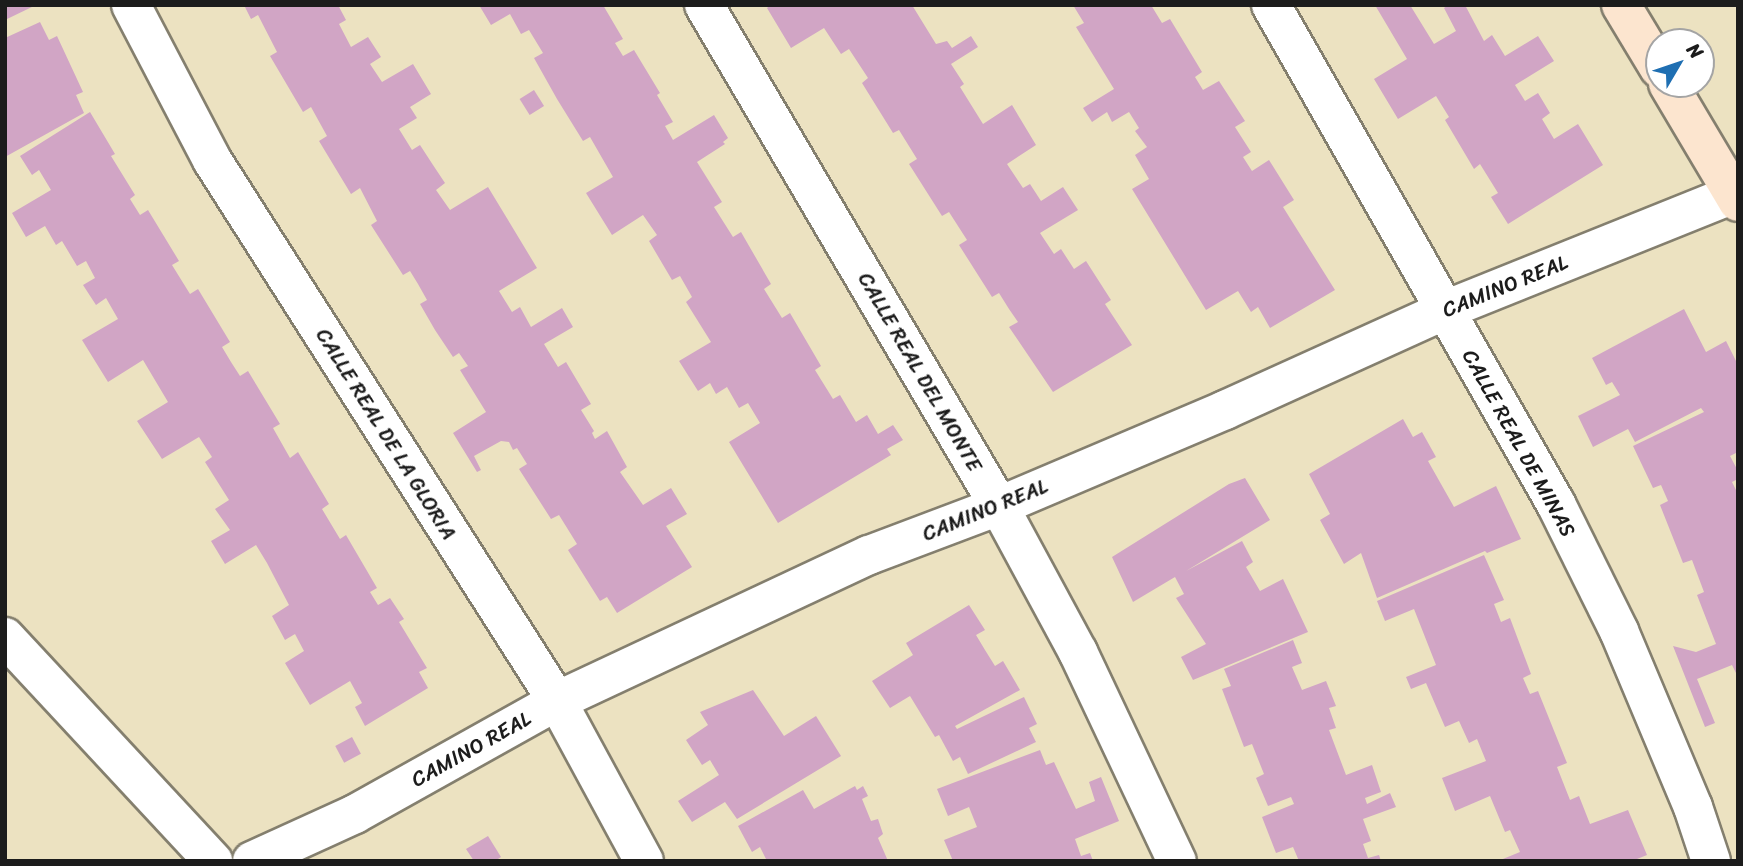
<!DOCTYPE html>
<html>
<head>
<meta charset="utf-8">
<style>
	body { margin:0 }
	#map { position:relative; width:1743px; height:866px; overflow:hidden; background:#ece2c1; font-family:Sriracha,sans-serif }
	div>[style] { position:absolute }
	.building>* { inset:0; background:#d1a5c5; transform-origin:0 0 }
	.roads { filter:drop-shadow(2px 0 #847f6e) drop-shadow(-2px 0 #847f6e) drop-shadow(0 2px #847f6e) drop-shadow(0 -2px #847f6e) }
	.street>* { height:38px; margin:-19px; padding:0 19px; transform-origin:19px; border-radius:19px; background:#fff }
	.secondary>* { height:38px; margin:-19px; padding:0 19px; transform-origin:19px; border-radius:19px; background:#fce5cf }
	span { translate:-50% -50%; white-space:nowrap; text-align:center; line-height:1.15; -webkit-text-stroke:5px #fff; paint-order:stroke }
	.street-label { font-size:21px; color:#1c1c1c }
	.frame { position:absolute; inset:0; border:7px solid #1c1c1c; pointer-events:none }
	.north { position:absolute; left:1645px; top:28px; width:70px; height:70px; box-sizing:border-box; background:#fff; border:2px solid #a4a4a4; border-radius:50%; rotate:51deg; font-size:19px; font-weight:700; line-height:28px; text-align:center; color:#1c1c1c }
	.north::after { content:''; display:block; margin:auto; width:24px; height:32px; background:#1f6fb2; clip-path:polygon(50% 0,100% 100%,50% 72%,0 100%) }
</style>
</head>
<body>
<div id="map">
	<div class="building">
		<i style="clip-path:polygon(5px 5px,36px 5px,5px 20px)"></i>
		<i style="clip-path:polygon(244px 5px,338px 5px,346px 20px,339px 24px,351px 47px,368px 37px,381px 57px,370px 64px,382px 82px,413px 64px,431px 94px,410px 107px,417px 118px,399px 129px,412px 150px,420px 145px,433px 165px,445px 183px,436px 190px,450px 210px,488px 187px,537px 268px,499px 291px,512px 312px,520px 307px,531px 327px,562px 308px,573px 327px,544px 344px,558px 367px,566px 362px,591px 404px,581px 410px,594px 431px,592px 433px,595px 439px,607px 431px,627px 467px,620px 472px,643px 505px,671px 488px,687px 514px,666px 526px,692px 567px,617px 613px,607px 597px,600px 601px,568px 550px,577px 544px,559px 515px,551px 519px,519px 469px,527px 464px,517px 448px,513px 450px,509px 442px,501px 441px,474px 456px,481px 470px,477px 472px,453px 433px,486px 412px,460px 370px,468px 366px,459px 353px,453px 357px,435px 330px,420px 304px,427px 300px,418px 284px,410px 271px,403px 275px,371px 225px,377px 221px,360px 188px,351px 194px,319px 141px,327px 136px,311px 107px,303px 112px,270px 56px,277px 52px,258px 15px,251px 19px)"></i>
		<i style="clip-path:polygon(479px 5px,603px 5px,623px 39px,615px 43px,623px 56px,634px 50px,660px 93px,657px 95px,673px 122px,665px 126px,673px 140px,714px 115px,728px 138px,723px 142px,725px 144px,697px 162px,722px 202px,714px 207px,733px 237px,741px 232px,771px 284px,764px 289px,782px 318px,790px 313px,821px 366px,815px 370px,833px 399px,840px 395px,856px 422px,867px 415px,878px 434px,893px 425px,903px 440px,887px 449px,891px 455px,778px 523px,729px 442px,760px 423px,748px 403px,739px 408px,727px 387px,716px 394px,710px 383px,698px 391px,679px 361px,711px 342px,686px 302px,692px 297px,680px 276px,672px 280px,649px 241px,657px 235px,643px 215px,612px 235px,586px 193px,613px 177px,590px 137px,583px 141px,557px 99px,534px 58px,543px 53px,529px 30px,521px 34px,510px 14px,491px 25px)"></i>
		<i style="clip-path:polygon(770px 5px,912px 5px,936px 44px,947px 41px,952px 48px,971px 36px,978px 47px,951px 64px,964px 84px,960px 87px,983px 124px,1012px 105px,1036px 145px,1007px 164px,1023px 188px,1030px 184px,1041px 201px,1063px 187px,1078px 210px,1040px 233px,1054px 254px,1061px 249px,1074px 269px,1086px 261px,1111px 300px,1105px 304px,1132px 345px,1053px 392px,1009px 327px,1018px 322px,1009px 309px,999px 293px,992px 297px,959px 245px,967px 240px,949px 212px,942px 216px,909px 164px,917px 159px,899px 130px,893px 133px,862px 83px,868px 78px,849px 49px,841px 54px,824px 28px,791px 48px,767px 8px)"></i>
		<i style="clip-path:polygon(1073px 5px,1151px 5px,1162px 23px,1170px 19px,1202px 72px,1195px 77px,1203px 90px,1219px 81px,1245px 121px,1235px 127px,1251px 152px,1243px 157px,1252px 171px,1269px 160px,1294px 200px,1283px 207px,1335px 290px,1270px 328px,1258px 307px,1251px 312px,1238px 291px,1206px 310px,1132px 189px,1149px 179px,1135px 155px,1147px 147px,1135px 131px,1139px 128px,1129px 112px,1112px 122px,1107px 112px,1092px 122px,1083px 108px,1114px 89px,1076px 27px,1084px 23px)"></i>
		<i style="clip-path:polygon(1375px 5px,1410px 5px,1434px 44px,1456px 31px,1444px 8px,1448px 5px,1465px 5px,1484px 41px,1492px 35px,1505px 56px,1538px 36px,1554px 61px,1515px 85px,1525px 101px,1538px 93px,1550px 113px,1542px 119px,1554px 139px,1578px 124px,1603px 165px,1508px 224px,1491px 197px,1498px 193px,1480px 164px,1474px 169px,1445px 120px,1449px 117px,1436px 96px,1398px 119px,1374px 79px,1407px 59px)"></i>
		<i style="clip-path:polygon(40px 22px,49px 40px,57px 36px,83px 92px,76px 95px,84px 113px,5px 157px,5px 38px)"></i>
		<i style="left:534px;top:90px;width:19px;height:17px;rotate:58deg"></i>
		<i style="clip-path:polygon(90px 112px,115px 154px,111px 156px,135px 195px,130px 199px,140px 215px,148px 210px,179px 261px,172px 265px,190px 294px,198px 289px,230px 342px,222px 347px,231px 362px,240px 376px,248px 371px,280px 424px,273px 428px,290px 458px,298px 452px,329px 504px,322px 509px,340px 539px,346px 535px,377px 588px,370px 592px,378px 605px,390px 598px,404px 619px,399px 622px,427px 668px,419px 672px,428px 688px,365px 726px,355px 707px,362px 703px,350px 681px,310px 705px,285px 663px,304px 651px,295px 634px,285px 640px,272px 616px,289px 605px,267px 563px,256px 545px,225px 564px,211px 541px,230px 530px,215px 509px,229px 500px,205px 462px,212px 457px,199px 437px,162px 459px,137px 421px,168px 402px,143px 360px,108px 382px,82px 340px,118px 319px,106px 298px,96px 305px,83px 285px,95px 278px,86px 261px,77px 266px,62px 241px,56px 245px,45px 226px,26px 237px,12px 213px,51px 190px,39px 170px,32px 175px,20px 156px)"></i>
		<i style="clip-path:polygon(1684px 309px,1706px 352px,1726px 341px,1738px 365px,1738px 452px,1730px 456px,1738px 471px,1738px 479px,1732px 482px,1738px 494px,1738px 677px,1732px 665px,1697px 679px,1715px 723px,1705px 727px,1673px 646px,1696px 652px,1716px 644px,1697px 595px,1704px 592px,1692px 560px,1683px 563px,1660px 505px,1668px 501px,1661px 485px,1653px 488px,1633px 446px,1704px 412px,1701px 408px,1635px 442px,1628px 429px,1593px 447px,1578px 416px,1620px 395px,1612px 382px,1606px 385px,1592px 358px)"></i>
		<i style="clip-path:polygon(1403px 419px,1413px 437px,1422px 432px,1436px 457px,1428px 461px,1454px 507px,1496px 486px,1521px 539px,1487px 553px,1485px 551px,1377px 598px,1361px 553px,1344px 564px,1320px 520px,1330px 514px,1309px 474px)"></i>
		<i style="clip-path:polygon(1245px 478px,1270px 520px,1186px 571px,1242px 541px,1253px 562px,1246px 567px,1260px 591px,1283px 579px,1308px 632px,1193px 680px,1181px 657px,1206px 644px,1176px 598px,1184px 594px,1175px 577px,1133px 602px,1112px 557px,1229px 484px)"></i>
		<i style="clip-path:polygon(1484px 555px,1504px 600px,1494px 604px,1501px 622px,1510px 618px,1531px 674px,1523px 678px,1530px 694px,1538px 691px,1567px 763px,1557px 767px,1570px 800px,1579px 796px,1590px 824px,1628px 810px,1647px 855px,1632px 861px,1498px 861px,1520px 852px,1510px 830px,1505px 832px,1490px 796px,1455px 811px,1442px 778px,1486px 761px,1477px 739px,1469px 743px,1459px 721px,1445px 727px,1426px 683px,1411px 689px,1406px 677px,1436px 665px,1414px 609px,1385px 621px,1377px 601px)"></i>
		<i style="clip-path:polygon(969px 605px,985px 630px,976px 635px,985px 650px,995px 666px,1003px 661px,1020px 690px,955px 726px,957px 729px,1024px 697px,1037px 724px,1029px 728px,1036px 742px,968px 774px,960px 757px,953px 761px,939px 735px,935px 737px,910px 696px,890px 708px,872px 681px,913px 655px,906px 643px)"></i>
		<i style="clip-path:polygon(1293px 640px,1302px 663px,1292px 667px,1302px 690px,1326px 681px,1336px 706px,1329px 708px,1336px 728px,1329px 730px,1346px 775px,1372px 765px,1381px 792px,1365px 798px,1367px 804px,1390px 793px,1396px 807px,1363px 819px,1371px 841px,1363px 844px,1368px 858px,1379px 855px,1381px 861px,1299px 861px,1293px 847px,1276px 853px,1262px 817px,1294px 804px,1291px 797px,1268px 806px,1256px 778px,1264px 774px,1252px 744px,1244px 747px,1222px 689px,1231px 686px,1224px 669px)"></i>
		<i style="clip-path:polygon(753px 690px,784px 736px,816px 716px,841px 756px,737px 819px,725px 802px,692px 822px,678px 801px,719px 775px,710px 760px,702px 765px,686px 740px,708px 725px,700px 712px)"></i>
		<i style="left:352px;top:737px;width:19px;height:19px;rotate:62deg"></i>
		<i style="clip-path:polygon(1040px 750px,1046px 765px,1054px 762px,1076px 809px,1095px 801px,1089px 782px,1101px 777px,1119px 821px,1075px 839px,1081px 856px,1090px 853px,1093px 861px,953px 861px,944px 840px,977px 827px,969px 807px,948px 816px,937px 789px)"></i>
		<i style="clip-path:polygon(855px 786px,857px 790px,863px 786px,868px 796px,862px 799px,871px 821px,878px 819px,883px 834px,878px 838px,888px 861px,767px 861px,760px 847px,752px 852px,738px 826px,803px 790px,814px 809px)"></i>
		<i style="clip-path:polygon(488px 836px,501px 857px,495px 861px,474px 861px,466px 849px)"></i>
	</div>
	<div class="roads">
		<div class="street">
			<i style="left:131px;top:5px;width:175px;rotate:62.4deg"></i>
			<i style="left:212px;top:160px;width:642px;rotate:57.47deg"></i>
			<i style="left:557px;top:701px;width:182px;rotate:61.5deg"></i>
			<i style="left:704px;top:5px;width:581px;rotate:59.51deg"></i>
			<i style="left:999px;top:506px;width:166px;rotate:61.6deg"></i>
			<i style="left:1078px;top:652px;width:231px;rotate:64.7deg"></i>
			<i style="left:1271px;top:5px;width:575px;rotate:60.27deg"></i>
			<i style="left:1556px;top:504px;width:142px;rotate:63.6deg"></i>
			<i style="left:1619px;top:631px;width:191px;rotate:67.2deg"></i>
			<i style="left:1693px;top:807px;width:57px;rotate:71.6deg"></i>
			<i style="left:5px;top:637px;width:306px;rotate:47.1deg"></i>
			<i style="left:252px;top:861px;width:113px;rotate:-24.5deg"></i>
			<i style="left:355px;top:814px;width:231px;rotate:-29.2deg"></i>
			<i style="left:557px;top:701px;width:344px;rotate:-25.1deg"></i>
			<i style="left:869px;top:555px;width:139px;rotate:-20.7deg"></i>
			<i style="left:999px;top:506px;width:246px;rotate:-23deg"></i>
			<i style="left:1225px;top:410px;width:242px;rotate:-24.4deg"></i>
			<i style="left:1445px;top:310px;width:316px;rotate:-21.9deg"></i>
		</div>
		<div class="secondary">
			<i style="left:1621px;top:5px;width:74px;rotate:58.9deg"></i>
			<i style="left:1668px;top:84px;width:137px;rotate:59.3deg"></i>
		</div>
	</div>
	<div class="street-label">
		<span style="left:1505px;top:286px;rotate:-22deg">CAMINO REAL</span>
		<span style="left:920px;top:372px;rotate:60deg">CALLE REAL DEL MONTE</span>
		<span style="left:386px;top:434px;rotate:58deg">CALLE REAL DE LA GLORIA</span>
		<span style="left:1519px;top:443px;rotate:61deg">CALLE REAL DE MINAS</span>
		<span style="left:985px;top:510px;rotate:-22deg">CAMINO REAL</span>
		<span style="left:471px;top:749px;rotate:-29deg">CAMINO REAL</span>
	</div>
	<div class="frame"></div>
	<div class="north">N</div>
</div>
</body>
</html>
